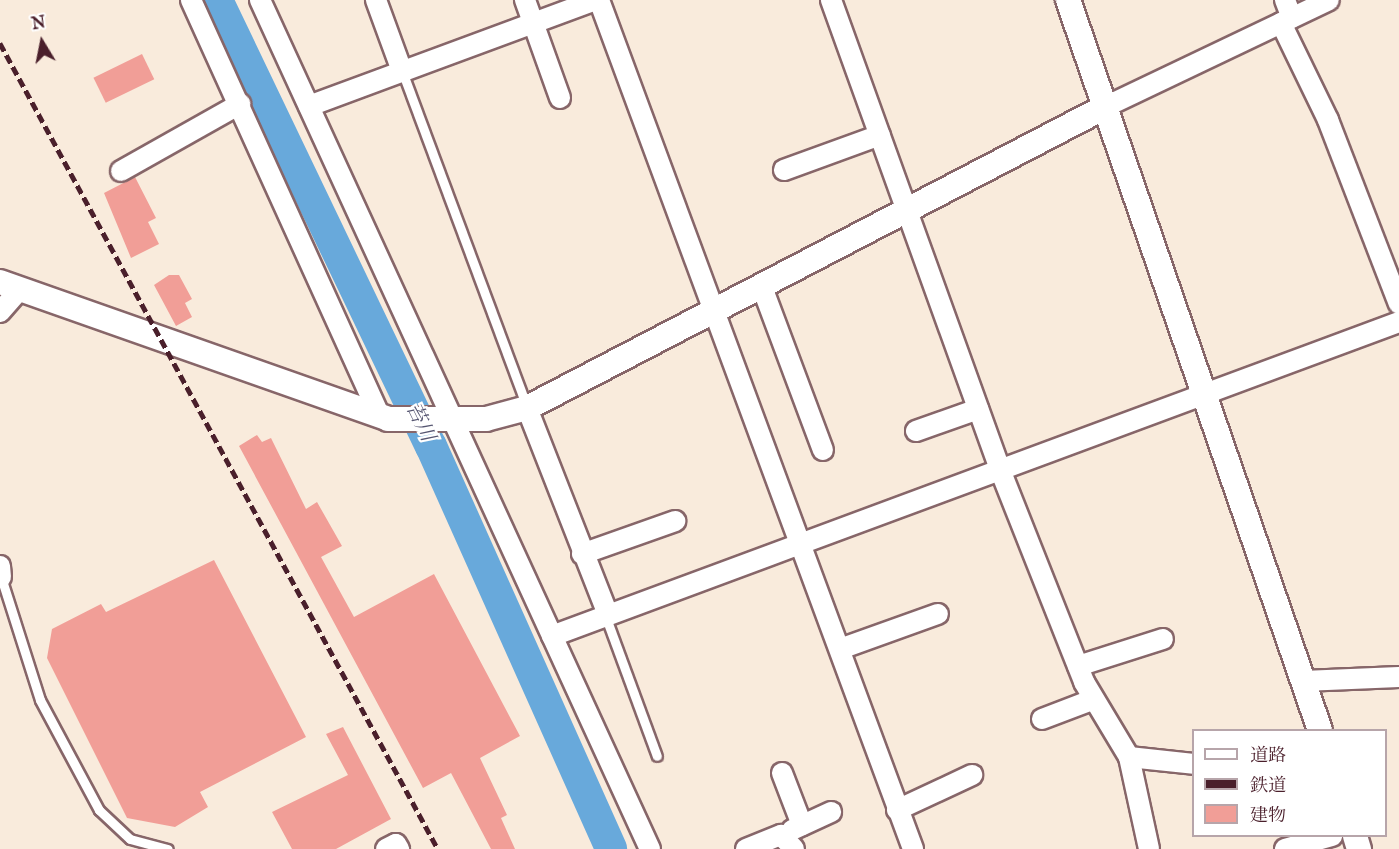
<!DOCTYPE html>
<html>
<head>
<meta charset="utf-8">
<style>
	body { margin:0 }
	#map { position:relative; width:1399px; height:849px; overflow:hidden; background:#f9ebdc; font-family:"IM FELL English","Noto Serif JP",serif }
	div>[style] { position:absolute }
	.river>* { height:32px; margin:-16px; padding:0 16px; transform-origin:16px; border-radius:16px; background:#68a9db }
	.building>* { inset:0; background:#f19e97; transform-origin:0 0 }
	.roads { filter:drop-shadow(2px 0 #876669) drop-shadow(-2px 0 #876669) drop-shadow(0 2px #876669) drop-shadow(0 -2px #876669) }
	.service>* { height:9px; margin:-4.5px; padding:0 4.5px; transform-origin:4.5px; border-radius:4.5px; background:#fff }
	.minor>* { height:20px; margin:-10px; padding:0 10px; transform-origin:10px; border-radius:10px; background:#fff }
	.tertiary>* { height:24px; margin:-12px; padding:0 12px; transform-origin:12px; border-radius:12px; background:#fff }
	.rail>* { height:4.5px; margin-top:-2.25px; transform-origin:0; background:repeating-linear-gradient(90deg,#4a1f2b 0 9px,transparent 0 13.5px) }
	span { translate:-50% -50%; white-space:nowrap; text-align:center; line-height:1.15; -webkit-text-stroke:4.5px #fff; paint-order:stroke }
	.water-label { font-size:20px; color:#565671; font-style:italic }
	.legend { position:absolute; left:1192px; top:729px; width:195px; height:108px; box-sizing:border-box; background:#fff; border:2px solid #b7a5aa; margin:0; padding:8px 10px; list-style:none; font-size:18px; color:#4a1f2b }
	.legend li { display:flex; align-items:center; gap:12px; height:30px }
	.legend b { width:30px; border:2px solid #b7a5aa }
	.north { position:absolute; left:12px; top:12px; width:60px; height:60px; -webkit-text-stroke:4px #fff; paint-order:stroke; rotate:350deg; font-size:16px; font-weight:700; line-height:24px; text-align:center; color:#4a1f2b }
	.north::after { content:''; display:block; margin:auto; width:21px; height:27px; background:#4a1f2b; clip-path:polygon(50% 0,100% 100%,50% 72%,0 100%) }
</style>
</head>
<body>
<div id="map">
	<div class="river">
		<i style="left:217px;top:0;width:495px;rotate:64.4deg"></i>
		<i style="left:431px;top:446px;width:441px;rotate:65.9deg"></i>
	</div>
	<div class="building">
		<i style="left:142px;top:54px;width:28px;height:54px;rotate:64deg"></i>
		<i style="clip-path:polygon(135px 177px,156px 218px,148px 222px,159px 244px,131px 258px,104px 193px)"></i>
		<i style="clip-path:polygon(169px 275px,179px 275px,192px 299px,185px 303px,192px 317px,176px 326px,154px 285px)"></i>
		<i style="clip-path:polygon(257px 435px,262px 442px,271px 438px,306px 509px,317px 502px,342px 546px,321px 557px,354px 617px,434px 574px,520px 736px,480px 758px,507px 815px,501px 818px,515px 849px,491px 849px,451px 773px,423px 788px,239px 446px)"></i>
		<i style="clip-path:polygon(214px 560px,306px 737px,200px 792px,208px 807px,175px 827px,127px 818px,47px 658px,52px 629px,101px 604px,106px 612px)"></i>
		<i style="clip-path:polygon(343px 727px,391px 819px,336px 849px,292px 849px,272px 812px,348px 775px,326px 734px)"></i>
	</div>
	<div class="roads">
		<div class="service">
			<i style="left:402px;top:71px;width:358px;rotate:69.6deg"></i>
			<i style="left:1px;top:577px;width:129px;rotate:72.4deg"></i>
			<i style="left:40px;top:700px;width:125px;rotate:61.8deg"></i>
			<i style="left:99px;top:810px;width:42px;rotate:43.1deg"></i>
			<i style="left:130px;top:839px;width:39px;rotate:15deg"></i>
			<i style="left:605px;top:615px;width:150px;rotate:69.8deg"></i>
		</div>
		<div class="minor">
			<i style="left:191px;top:0;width:457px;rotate:65.6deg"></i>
			<i style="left:260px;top:0;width:934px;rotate:65.33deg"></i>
			<i style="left:376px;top:0;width:76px;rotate:69.9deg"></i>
			<i style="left:525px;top:0;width:104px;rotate:70.3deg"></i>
			<i style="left:599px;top:0;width:905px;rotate:69.7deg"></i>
			<i style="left:831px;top:0;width:502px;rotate:70.19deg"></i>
			<i style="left:1001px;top:472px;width:226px;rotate:68.4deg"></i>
			<i style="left:1084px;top:682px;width:87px;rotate:59deg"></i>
			<i style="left:1129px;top:757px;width:94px;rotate:77.7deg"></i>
			<i style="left:1285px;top:0;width:19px;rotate:69deg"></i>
			<i style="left:1281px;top:23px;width:108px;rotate:64.1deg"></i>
			<i style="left:1328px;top:120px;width:197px;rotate:68.9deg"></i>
			<i style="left:309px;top:106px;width:306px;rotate:-20.3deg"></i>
			<i style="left:1103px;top:108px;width:250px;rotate:-25.5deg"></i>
			<i style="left:784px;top:170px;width:102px;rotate:-20deg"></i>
			<i style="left:121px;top:171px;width:137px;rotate:-29.4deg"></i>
			<i style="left:762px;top:287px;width:174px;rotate:69.5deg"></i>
			<i style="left:0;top:312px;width:29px;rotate:-49deg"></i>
			<i style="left:527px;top:408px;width:222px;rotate:68.6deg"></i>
			<i style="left:916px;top:431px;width:66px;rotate:-19.5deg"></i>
			<i style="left:582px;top:554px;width:99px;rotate:-19.5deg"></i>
			<i style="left:0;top:566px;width:11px;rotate:85deg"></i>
			<i style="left:552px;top:636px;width:903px;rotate:-20.34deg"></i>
			<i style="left:840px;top:649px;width:104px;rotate:-19.7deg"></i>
			<i style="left:1078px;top:666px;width:89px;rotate:-17.6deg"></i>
			<i style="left:1303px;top:681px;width:96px;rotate:-2.4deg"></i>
			<i style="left:1042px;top:719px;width:53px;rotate:-20.8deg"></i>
			<i style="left:1129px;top:757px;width:65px;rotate:6.1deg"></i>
			<i style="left:782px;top:773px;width:56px;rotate:69deg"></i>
			<i style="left:897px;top:810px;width:83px;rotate:-25deg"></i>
			<i style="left:792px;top:830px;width:43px;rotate:-24.8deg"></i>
			<i style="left:386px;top:849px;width:11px;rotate:-27deg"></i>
			<i style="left:396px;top:844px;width:6px;rotate:59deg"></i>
			<i style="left:746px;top:849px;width:38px;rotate:-22deg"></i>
			<i style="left:781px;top:835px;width:19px;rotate:47deg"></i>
			<i style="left:1285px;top:849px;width:49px;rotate:-15.5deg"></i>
		</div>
		<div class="tertiary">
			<i style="left:1068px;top:0;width:772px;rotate:70.96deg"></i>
			<i style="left:0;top:282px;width:411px;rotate:19.4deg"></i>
			<i style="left:388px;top:419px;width:98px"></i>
			<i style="left:486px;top:419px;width:42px;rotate:-15deg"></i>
			<i style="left:527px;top:408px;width:649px;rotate:-27.51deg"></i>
			<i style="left:1355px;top:836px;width:14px;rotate:73deg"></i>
		</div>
	</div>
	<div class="rail">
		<i style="left:0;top:43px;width:917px;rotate:61.48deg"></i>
	</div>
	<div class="water-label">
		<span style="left:420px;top:422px;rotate:64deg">苔川</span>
	</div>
	<ul class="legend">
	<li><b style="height:8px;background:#fff"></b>道路</li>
	<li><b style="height:8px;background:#4a1f2b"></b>鉄道</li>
	<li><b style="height:16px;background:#f19e97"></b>建物</li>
	</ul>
	<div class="north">N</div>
</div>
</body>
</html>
